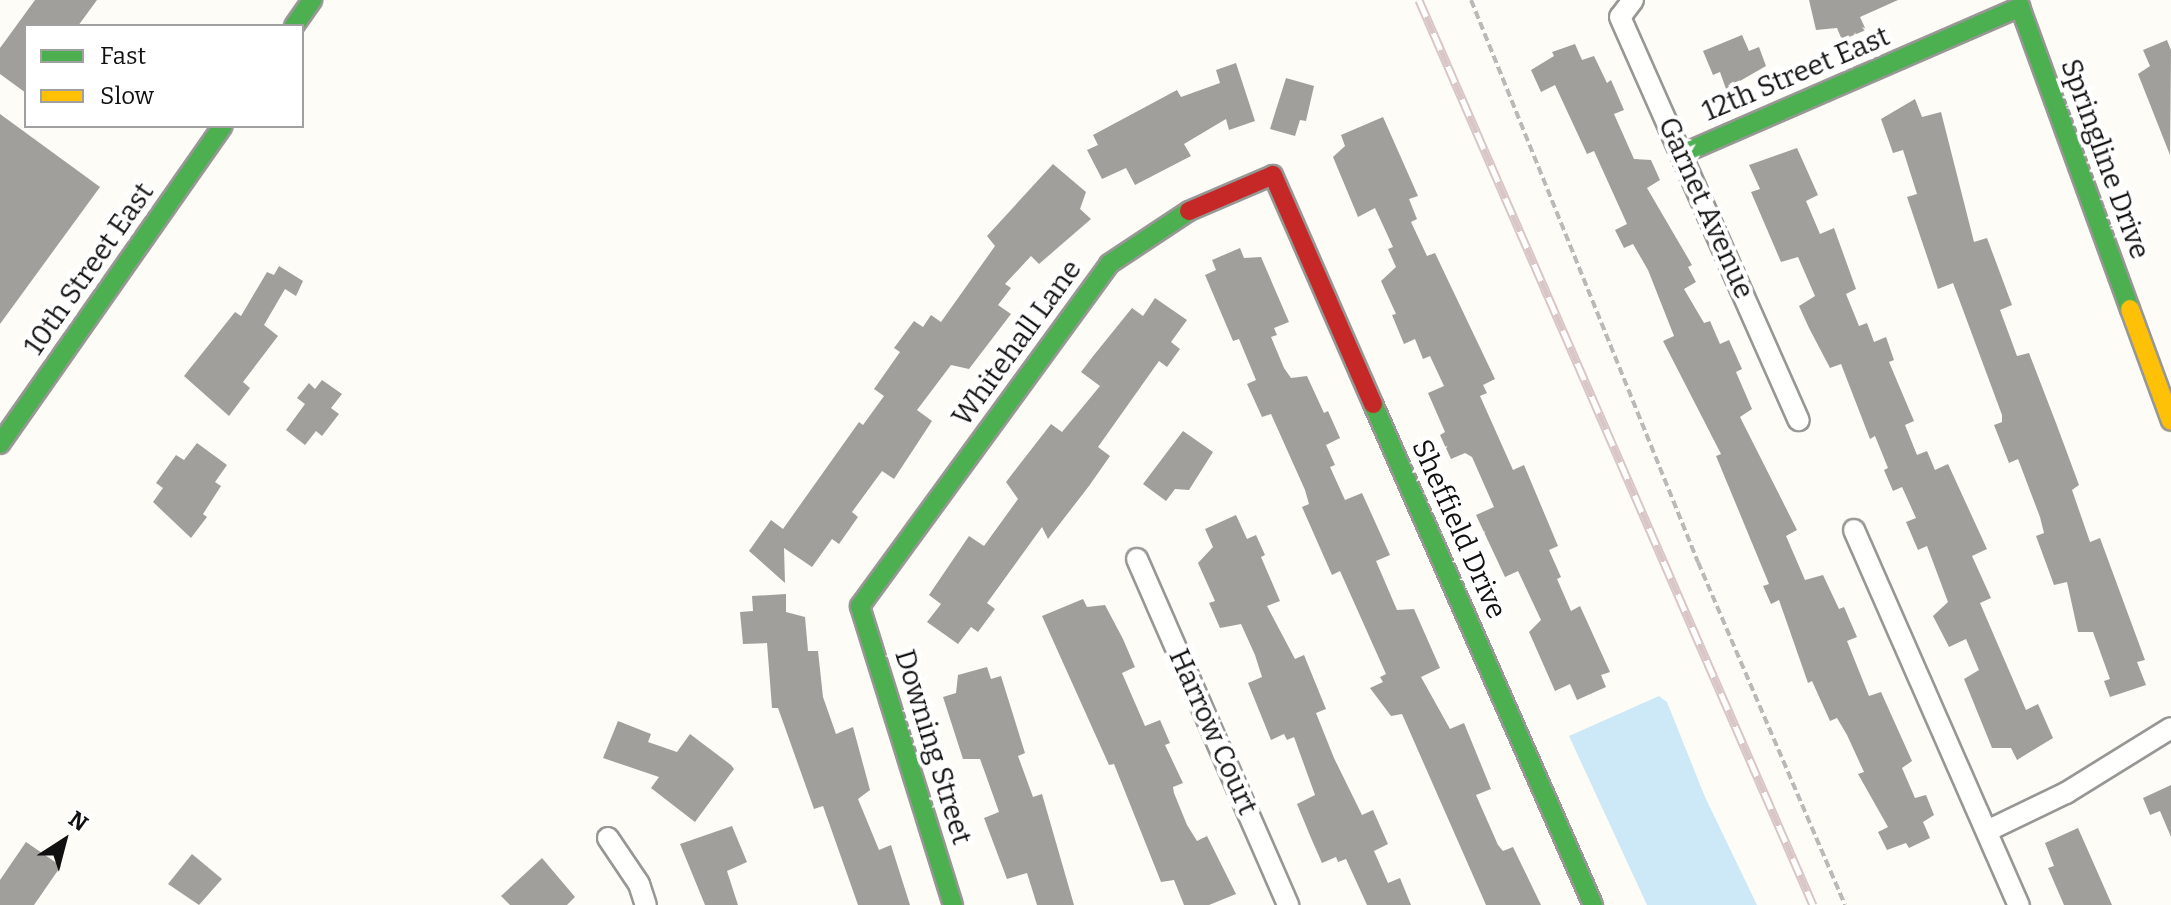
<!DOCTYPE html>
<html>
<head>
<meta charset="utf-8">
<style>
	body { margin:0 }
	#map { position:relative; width:2171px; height:905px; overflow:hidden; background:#fdfcf7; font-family:Bitter,serif }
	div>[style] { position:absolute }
	.water>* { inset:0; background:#cde8f7 }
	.building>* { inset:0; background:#a19f9c }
	.path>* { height:4px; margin-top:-2px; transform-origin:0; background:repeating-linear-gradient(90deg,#b9b9b8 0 8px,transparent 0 12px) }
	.roads { filter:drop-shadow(2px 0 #979795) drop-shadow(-2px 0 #979795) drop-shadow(0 2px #979795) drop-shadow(0 -2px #979795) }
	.street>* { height:20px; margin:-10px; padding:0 10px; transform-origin:10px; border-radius:10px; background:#fffffe }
	.fast>* { height:18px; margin:-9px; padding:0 9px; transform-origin:9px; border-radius:9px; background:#4caf50 }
	.slow>* { height:18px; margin:-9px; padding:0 9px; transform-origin:9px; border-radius:9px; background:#ffc107 }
	.jam>* { height:18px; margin:-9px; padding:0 9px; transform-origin:9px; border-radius:9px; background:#c62828 }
	.rail>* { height:9px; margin-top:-4.5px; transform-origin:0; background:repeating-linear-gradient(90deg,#fff 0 18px,#d9c6c7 0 36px); box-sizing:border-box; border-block:2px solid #d9c6c7 }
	span { translate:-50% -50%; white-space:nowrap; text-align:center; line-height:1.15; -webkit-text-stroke:8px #fff; paint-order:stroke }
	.street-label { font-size:28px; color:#111 }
	.legend { position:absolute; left:24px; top:24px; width:280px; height:104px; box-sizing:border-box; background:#fff; border:2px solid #a0a0a0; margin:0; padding:10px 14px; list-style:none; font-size:24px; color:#111 }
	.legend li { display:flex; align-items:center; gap:16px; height:40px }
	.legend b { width:40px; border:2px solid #a0a0a0 }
	.north { position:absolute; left:24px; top:801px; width:80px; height:80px; -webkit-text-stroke:6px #fff; paint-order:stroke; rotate:36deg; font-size:22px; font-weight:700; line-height:32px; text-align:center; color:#111 }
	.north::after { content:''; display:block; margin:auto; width:28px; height:36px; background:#111; clip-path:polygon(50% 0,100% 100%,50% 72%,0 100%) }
</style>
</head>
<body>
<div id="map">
	<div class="water">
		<i style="clip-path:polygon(1659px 696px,1667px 702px,1705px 797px,1757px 905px,1647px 905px,1569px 736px)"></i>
	</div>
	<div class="building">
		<i style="clip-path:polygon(35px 0,97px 0,78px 26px,26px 26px,26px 93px,0 74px,0 48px)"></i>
		<i style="clip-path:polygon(1809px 0,1898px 0,1860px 17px,1866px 30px,1842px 40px,1837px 28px,1816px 30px)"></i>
		<i style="clip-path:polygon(1742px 35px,1749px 51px,1759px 47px,1766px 66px,1726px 89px,1720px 72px,1713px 75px,1703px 51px)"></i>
		<i style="clip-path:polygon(2167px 40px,2171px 50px,2170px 155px,2138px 74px,2150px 66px,2143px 50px)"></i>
		<i style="clip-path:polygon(1575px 44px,1582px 60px,1594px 56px,1607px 83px,1611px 80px,1624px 110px,1614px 114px,1634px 159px,1651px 160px,1660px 180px,1647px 188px,1692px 265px,1688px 267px,1696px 282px,1684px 289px,1704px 323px,1710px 321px,1720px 344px,1729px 340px,1742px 369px,1736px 372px,1752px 409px,1740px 417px,1797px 530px,1786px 536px,1805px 580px,1823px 575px,1839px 609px,1844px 607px,1857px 637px,1847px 641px,1869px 696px,1881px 692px,1912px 761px,1902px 768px,1915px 798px,1926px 795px,1934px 815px,1923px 822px,1930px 838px,1909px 848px,1906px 843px,1887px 850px,1878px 832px,1888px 827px,1858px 774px,1864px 772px,1847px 735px,1837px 718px,1830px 721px,1812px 681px,1808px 683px,1779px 600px,1771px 604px,1763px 586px,1769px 584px,1716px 456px,1721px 454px,1663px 341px,1674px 336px,1648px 270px,1633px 244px,1624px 248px,1615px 230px,1627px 224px,1594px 151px,1587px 154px,1555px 85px,1541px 92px,1531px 70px,1554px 56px,1552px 52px)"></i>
		<i style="clip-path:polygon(1236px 63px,1255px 121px,1229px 130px,1226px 119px,1184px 144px,1191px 156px,1135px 185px,1126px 168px,1102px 179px,1087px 150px,1098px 145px,1093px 135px,1177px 90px,1181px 97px,1220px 83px,1216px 70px)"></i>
		<i style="clip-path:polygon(1286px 78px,1314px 86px,1306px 121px,1300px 120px,1295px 136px,1270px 129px)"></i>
		<i style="clip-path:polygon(1915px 99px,1922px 117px,1941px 112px,1974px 242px,1987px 238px,2012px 305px,2000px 310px,2017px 356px,2029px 353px,2056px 423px,2079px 485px,2072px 490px,2090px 542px,2100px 538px,2145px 660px,2137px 662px,2146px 685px,2110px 697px,2104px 681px,2110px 679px,2093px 632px,2078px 632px,2067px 582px,2054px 585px,2036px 536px,2044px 533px,2040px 517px,2018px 459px,2009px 463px,1994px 425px,2002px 422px,2002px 415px,1953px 283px,1938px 289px,1907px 197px,1917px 194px,1903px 150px,1893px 153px,1881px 119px)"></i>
		<i style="clip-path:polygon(0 114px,100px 187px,0 324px)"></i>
		<i style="clip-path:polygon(1383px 117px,1418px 196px,1409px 199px,1417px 219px,1411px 222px,1427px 256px,1435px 253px,1495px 379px,1483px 385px,1487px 393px,1480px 396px,1513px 470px,1524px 465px,1558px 546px,1549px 550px,1561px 577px,1557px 579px,1571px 611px,1580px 606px,1610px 672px,1601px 675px,1606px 687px,1577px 700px,1570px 684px,1555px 691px,1529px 632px,1541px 620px,1518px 571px,1505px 577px,1476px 515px,1494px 507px,1472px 457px,1465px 453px,1451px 459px,1440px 435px,1445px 432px,1428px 393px,1444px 386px,1430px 356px,1423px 359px,1415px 339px,1404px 344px,1392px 315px,1396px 314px,1381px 281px,1396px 267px,1388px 249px,1393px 247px,1375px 208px,1358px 217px,1333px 157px,1345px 146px,1341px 135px)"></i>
		<i style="clip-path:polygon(1797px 148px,1818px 195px,1806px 201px,1820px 234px,1834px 228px,1856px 289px,1846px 294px,1859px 326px,1867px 323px,1874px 342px,1886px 337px,1894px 360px,1889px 362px,1914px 421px,1905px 425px,1917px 455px,1927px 451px,1935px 470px,1948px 464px,1987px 549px,1972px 556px,1991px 598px,1980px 603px,2026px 710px,2038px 704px,2053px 738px,2017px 760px,2011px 748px,1992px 748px,1964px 679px,1979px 670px,1966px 639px,1949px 647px,1933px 616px,1948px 602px,1927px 546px,1918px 550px,1906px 522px,1916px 518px,1902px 487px,1893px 491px,1884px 470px,1888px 468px,1875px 436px,1870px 439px,1841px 364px,1830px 368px,1809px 328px,1799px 306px,1815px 296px,1798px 257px,1781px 262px,1751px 192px,1760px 189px,1749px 165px)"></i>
		<i style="clip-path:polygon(1053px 164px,1086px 192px,1080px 209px,1091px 219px,1039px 264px,1031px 256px,1005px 284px,1011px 288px,998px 305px,1011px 314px,969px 369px,951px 365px,917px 410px,932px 421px,894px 479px,882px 471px,852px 512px,858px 517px,839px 544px,832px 539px,812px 567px,784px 548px,785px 583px,749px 551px,771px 520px,783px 529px,859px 422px,863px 425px,884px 396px,874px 389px,900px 352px,894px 348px,914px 321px,923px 327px,931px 315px,941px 322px,995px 246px,987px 236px)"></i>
		<i style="clip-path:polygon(1240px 248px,1244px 258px,1261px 257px,1289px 322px,1274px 328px,1277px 335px,1271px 337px,1284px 368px,1291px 378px,1307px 376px,1324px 413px,1328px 411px,1340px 438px,1326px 445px,1335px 465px,1330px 467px,1345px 500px,1362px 493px,1390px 555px,1376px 561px,1397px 610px,1414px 609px,1440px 668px,1421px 677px,1450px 729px,1464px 723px,1491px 789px,1476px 795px,1498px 845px,1503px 851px,1513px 847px,1541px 905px,1486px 905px,1402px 714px,1391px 716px,1370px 688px,1383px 682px,1380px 677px,1386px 674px,1340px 571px,1332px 575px,1302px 507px,1309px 504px,1305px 490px,1271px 414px,1262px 417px,1247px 384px,1256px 380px,1239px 339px,1233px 341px,1205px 275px,1216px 270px,1212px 260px)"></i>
		<i style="clip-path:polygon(279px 266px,303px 281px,296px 296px,285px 289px,264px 325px,278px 336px,243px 382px,250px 388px,229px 416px,184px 376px,235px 312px,241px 316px,267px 272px,274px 275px)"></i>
		<i style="clip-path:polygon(1155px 298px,1187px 320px,1171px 342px,1180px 349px,1167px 367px,1159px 361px,1098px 447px,1110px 456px,1089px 486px,1048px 539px,1042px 527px,987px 603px,995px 609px,978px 632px,971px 627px,958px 644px,927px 622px,941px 604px,929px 595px,969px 536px,984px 546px,1018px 499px,1006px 482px,1051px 424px,1062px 432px,1100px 386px,1081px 372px,1094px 355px,1132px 308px,1143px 316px)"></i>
		<i style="clip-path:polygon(322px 380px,342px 394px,331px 408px,339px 414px,322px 436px,316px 431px,305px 445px,286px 430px,305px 404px,297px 398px,309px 383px,315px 389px)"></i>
		<i style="clip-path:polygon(1183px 431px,1213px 452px,1189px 490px,1175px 489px,1166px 501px,1143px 484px)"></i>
		<i style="clip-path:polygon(197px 443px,227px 465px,215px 482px,221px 486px,203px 514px,207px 517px,191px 538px,153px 502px,163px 488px,156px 483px,176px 455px,184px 460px)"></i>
		<i style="clip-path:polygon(1236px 515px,1247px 539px,1256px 535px,1265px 555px,1261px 557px,1280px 601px,1267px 606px,1295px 659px,1304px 655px,1326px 709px,1316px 713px,1334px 758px,1362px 815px,1373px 810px,1388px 844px,1374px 851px,1388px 883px,1400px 878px,1411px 905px,1367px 905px,1346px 859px,1338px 862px,1336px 857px,1322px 863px,1311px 838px,1297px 804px,1315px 795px,1294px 737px,1287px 740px,1284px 734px,1271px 740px,1248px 683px,1262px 677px,1255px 655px,1241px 624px,1220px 628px,1209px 603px,1215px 601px,1198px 563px,1213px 547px,1205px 529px)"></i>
		<i style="clip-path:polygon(786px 594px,786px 612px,805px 617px,808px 651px,818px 651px,823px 697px,836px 734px,853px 727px,870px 790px,858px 799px,879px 850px,891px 845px,910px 905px,858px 905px,823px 806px,814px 809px,778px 708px,772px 708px,767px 643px,743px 644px,740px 612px,753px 611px,752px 596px)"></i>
		<i style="clip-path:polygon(1083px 599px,1087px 607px,1105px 605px,1123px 639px,1135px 667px,1122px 673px,1145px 726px,1160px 720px,1170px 743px,1165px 745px,1183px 783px,1173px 787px,1174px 793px,1187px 825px,1197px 841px,1207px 836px,1236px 894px,1209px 905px,1184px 905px,1174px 880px,1161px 882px,1114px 764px,1109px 765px,1042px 616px)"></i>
		<i style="clip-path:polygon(987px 667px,991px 679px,1001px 676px,1025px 753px,1018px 756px,1033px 797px,1042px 794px,1074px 905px,1037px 905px,1027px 873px,1007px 879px,984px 818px,999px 812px,984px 770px,980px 759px,963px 759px,943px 697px,956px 693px,958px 675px)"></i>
		<i style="clip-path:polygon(618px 721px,651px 734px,648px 742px,677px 752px,690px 734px,731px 765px,734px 769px,695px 822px,651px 788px,659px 777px,603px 758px)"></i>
		<i style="clip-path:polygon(2171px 785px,2171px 837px,2160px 811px,2150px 815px,2143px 798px)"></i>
		<i style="clip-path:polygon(732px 826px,747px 862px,727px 871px,738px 905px,705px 905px,680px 844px)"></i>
		<i style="clip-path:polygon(2078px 828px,2112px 905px,2064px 905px,2048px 868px,2054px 866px,2045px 843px)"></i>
		<i style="clip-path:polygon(26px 842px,61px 866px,34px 905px,0 905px,0 880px)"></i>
		<i style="clip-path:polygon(192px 854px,222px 879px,199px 905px,168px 884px)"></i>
		<i style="clip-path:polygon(542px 858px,575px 897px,567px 905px,510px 905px,501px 896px)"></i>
	</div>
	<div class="path">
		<i style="left:1471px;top:0;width:606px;rotate:68.01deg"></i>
		<i style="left:1698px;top:562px;width:373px;rotate:66.8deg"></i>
	</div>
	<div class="roads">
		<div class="street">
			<i style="left:1633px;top:0;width:21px;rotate:127deg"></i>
			<i style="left:1620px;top:17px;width:441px;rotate:66.1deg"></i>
			<i style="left:1854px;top:530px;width:410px;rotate:66.3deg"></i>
			<i style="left:1137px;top:559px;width:378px;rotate:66.4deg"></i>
			<i style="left:1987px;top:831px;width:88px;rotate:-25.7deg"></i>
			<i style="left:2066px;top:793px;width:123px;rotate:-31.8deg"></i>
			<i style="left:608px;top:838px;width:55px;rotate:56deg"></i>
			<i style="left:639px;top:884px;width:22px;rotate:72deg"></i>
		</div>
		<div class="fast">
			<i style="left:294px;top:26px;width:32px;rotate:-55deg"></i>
			<i style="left:1682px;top:154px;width:369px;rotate:-23.5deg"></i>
			<i style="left:2020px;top:7px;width:321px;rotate:70deg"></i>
			<i style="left:1373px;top:404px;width:547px;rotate:66.29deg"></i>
			<i style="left:0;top:444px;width:388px;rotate:-55deg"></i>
			<i style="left:953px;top:905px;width:313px;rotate:-107.3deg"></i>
			<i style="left:860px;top:606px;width:423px;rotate:-53.9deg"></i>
			<i style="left:1109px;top:264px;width:96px;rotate:-33.5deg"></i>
		</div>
		<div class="slow">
			<i style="left:2130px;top:309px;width:119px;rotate:69.9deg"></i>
		</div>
		<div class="jam">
			<i style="left:1189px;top:211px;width:91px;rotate:-23.2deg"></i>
			<i style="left:1273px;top:175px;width:250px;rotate:66.4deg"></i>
		</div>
	</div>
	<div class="rail">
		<i style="left:1419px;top:0;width:987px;rotate:66.47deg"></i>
	</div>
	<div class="street-label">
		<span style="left:1796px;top:74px;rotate:-23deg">12th Street East</span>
		<span style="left:2105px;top:159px;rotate:70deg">Springline Drive</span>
		<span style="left:1706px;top:208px;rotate:66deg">Garnet Avenue</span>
		<span style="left:89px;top:269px;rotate:-55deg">10th Street East</span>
		<span style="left:1017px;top:343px;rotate:-54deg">Whitehall Lane</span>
		<span style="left:1459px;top:529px;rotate:66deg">Sheffield Drive</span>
		<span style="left:1213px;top:732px;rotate:66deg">Harrow Court</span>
		<span style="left:933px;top:747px;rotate:73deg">Downing Street</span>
	</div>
	<ul class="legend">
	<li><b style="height:10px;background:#4caf50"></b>Fast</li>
	<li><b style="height:10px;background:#ffc107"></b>Slow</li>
	</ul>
	<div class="north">N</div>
</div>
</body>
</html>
